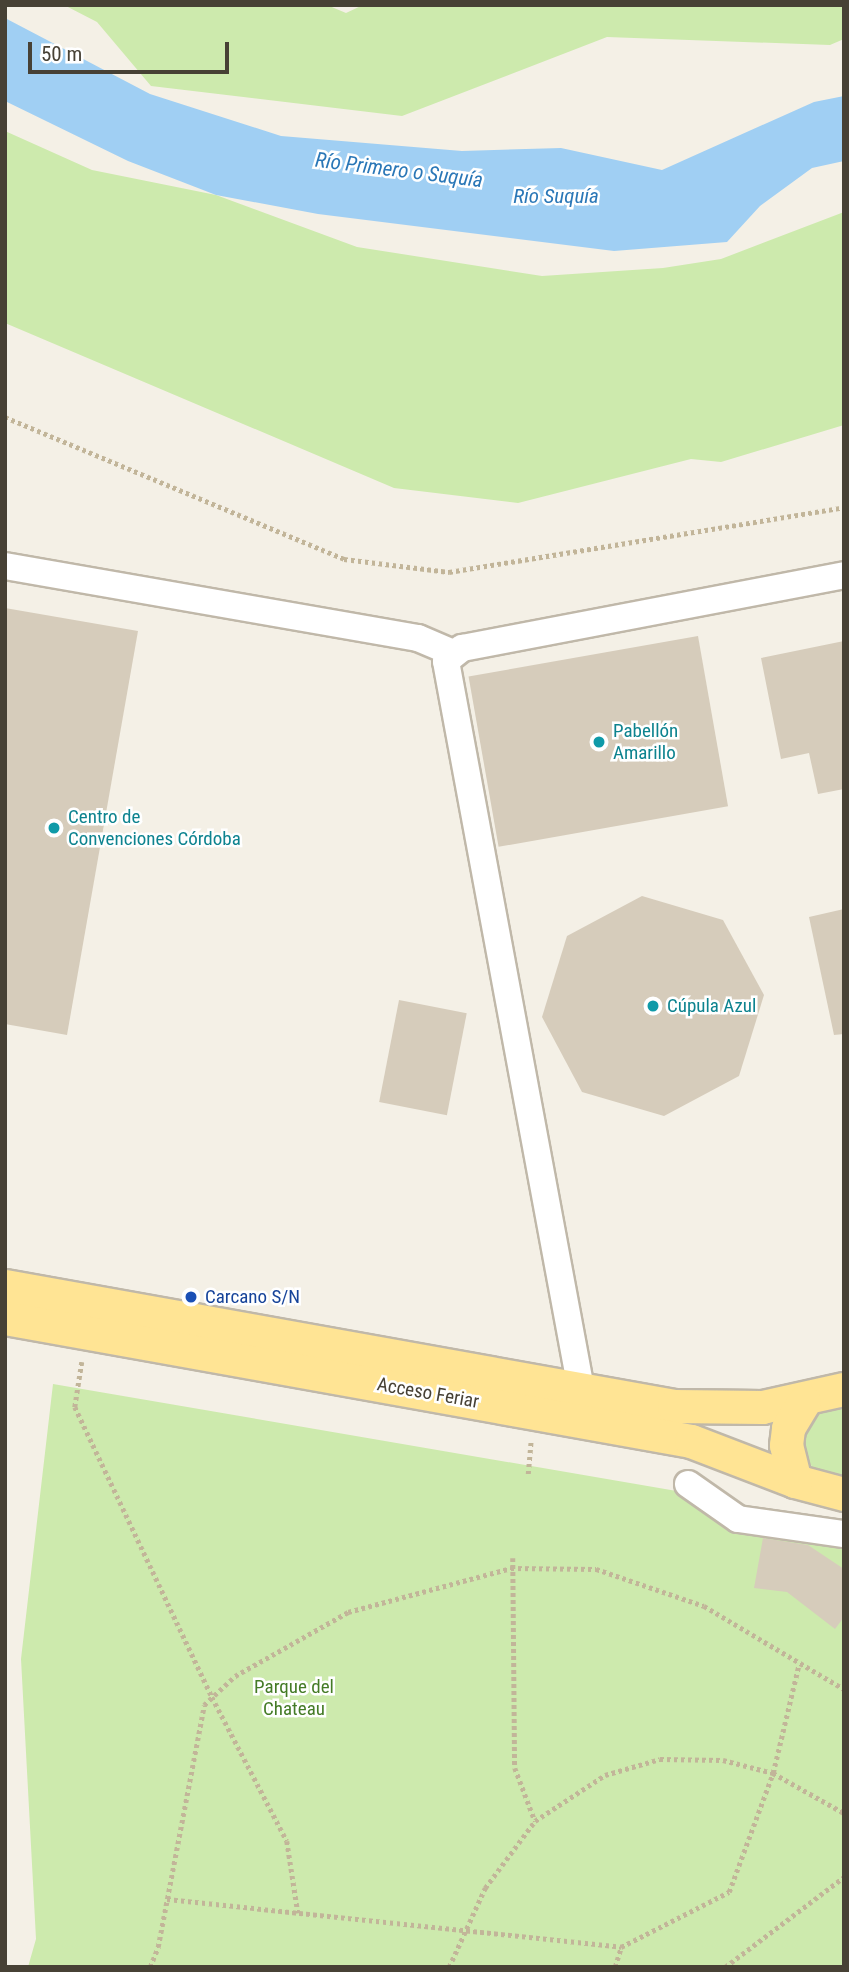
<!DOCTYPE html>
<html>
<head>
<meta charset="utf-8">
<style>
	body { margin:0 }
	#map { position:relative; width:849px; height:1972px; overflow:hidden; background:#f4f0e6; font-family:"Roboto Condensed",sans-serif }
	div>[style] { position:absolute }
	.green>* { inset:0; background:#cdeaad }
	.water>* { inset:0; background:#a0cff3 }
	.building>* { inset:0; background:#d6ccbb; transform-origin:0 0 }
	.path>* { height:4.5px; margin-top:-2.25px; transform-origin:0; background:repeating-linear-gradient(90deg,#c2b599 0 3.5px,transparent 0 7px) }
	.roads { filter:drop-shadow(2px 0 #c0b8a9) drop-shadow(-2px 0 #c0b8a9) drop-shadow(0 2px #c0b8a9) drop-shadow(0 -2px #c0b8a9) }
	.minor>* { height:26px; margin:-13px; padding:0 13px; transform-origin:13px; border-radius:13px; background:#fff }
	.major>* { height:33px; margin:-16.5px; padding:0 16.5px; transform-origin:16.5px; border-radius:16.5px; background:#ffe494 }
	.dots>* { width:19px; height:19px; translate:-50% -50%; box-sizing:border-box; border:4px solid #fff; border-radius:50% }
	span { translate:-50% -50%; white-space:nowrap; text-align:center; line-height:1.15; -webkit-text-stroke:5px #fff; paint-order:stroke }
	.culture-label { font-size:19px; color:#0d838f }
	.left { translate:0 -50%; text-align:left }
	.transit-label { font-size:19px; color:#164399 }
	.street-label { font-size:19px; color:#474135 }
	.park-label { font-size:19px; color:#447b26 }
	.water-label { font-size:21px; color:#2a77b7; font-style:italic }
	.frame { position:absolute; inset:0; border:7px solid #474135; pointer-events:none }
	.scale { position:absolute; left:28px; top:42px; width:201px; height:32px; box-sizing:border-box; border:4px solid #474135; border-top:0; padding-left:9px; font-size:21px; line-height:24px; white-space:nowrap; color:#474135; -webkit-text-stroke:5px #fff; paint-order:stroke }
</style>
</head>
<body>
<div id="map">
	<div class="green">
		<i style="clip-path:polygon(64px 5px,327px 5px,346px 13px,363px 5px,844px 5px,844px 39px,830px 45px,607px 37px,402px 116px,151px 86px,97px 22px)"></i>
		<i style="clip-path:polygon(5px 131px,92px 170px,216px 195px,357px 247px,542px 276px,663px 268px,721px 259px,844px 212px,844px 425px,721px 462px,691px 459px,518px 503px,394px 488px,5px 323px)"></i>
		<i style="clip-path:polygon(53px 1384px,694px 1494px,844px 1543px,844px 1967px,28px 1967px,36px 1939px,21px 1659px)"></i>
		<i style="clip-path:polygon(844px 1404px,844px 1482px,828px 1479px,813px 1468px,801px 1452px,801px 1433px,814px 1414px)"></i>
	</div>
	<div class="water">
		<i style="clip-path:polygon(5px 18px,150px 94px,281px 136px,462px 151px,561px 148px,662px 170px,814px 102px,844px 96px,844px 161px,812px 168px,760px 206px,727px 242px,614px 251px,318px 214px,216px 195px,128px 161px,5px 101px)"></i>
	</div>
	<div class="building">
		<i style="clip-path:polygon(5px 608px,138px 631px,67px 1035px,5px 1024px)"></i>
		<i style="left:698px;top:636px;width:173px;height:233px;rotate:80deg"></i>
		<i style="clip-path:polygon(844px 641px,844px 789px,818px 794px,809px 753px,781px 759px,761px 658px)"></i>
		<i style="clip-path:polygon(642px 896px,723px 920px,764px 995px,739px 1076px,664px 1116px,582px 1092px,542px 1017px,567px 936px)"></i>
		<i style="clip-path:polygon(844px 909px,844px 1034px,834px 1035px,809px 917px)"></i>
		<i style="left:399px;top:1000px;width:69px;height:104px;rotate:11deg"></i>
		<i style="clip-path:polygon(763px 1538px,808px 1545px,844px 1569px,844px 1617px,835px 1629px,787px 1592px,754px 1588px)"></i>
	</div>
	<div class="path">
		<i style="left:5px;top:417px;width:368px;rotate:22.7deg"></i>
		<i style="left:344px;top:559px;width:106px;rotate:7.1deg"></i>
		<i style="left:449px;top:572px;width:400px;rotate:-9.3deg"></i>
		<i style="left:82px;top:1362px;width:46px;rotate:98.8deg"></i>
		<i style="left:75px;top:1407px;width:321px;rotate:64.7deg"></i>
		<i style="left:212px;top:1697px;width:162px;rotate:62.5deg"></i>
		<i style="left:287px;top:1841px;width:73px;rotate:81.3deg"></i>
		<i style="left:528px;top:1474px;width:33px;rotate:-85deg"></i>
		<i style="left:513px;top:1558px;width:210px;rotate:89.5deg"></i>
		<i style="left:515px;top:1768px;width:57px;rotate:69.3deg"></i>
		<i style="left:167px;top:1899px;width:457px;rotate:6deg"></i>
		<i style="left:621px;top:1947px;width:121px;rotate:-27deg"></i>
		<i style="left:729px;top:1892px;width:127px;rotate:-69.7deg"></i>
		<i style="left:773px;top:1773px;width:112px;rotate:-76.6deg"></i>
		<i style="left:150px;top:1967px;width:22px;rotate:-68deg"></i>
		<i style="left:158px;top:1947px;width:246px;rotate:-79.2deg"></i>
		<i style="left:204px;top:1705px;width:42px;rotate:-43.1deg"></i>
		<i style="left:235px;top:1676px;width:130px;rotate:-29.5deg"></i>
		<i style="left:348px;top:1612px;width:169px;rotate:-15.1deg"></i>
		<i style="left:511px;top:1568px;width:85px;rotate:0.7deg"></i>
		<i style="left:596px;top:1569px;width:114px;rotate:18.9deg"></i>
		<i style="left:704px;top:1606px;width:163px;rotate:30.7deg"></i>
		<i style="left:449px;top:1967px;width:87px;rotate:-65.5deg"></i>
		<i style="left:485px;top:1888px;width:84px;rotate:-53.3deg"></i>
		<i style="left:535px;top:1821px;width:84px;rotate:-33.3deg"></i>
		<i style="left:605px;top:1775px;width:57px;rotate:-16.2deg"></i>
		<i style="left:660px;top:1759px;width:63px;rotate:0.9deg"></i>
		<i style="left:723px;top:1760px;width:52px;rotate:14.6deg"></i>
		<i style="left:773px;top:1773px;width:81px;rotate:29.4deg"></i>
		<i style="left:615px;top:1967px;width:21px;rotate:-73deg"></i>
		<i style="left:725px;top:1967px;width:149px;rotate:-37.1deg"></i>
	</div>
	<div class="roads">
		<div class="minor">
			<i style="left:5px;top:566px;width:419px;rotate:9.9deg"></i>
			<i style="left:418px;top:638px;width:38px;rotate:23deg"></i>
			<i style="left:581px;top:1389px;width:740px;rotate:-100.51deg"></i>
			<i style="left:446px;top:661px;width:21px;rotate:-39deg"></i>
			<i style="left:462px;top:648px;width:389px;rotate:-10.8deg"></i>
			<i style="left:688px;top:1484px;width:61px;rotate:35deg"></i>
			<i style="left:738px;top:1519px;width:107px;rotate:8.1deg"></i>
		</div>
		<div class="major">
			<i style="left:5px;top:1286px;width:680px;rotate:10.17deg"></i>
			<i style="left:674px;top:1406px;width:88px;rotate:0.7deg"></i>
			<i style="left:762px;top:1407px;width:84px;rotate:-12.4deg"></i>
			<i style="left:5px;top:1318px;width:697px;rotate:10.17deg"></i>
			<i style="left:691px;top:1441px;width:111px;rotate:21deg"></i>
			<i style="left:795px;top:1481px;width:51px;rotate:14.9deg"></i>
			<i style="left:795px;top:1481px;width:37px;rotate:-104deg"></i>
			<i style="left:786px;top:1445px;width:17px;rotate:-83deg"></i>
			<i style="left:788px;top:1428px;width:31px;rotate:-59deg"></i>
		</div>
	</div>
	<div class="dots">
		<i style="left:599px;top:742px;background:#0f9aa8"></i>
		<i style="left:54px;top:828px;background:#0f9aa8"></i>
		<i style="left:653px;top:1006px;background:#0f9aa8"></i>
		<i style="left:191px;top:1297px;background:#1a4fb4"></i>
	</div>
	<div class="culture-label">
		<span class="left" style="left:613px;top:742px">Pabellón<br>Amarillo</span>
		<span class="left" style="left:68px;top:828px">Centro de<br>Convenciones Córdoba</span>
		<span class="left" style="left:667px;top:1006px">Cúpula Azul</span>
	</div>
	<div class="transit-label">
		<span class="left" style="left:205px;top:1297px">Carcano S/N</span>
	</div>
	<div class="street-label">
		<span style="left:428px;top:1393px;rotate:10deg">Acceso Feriar</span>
	</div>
	<div class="park-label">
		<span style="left:294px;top:1698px">Parque del<br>Chateau</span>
	</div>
	<div class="water-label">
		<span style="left:399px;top:170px;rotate:7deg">Río Primero o Suquía</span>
		<span style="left:556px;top:196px">Río Suquía</span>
	</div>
	<div class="frame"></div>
	<div class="scale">50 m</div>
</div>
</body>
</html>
